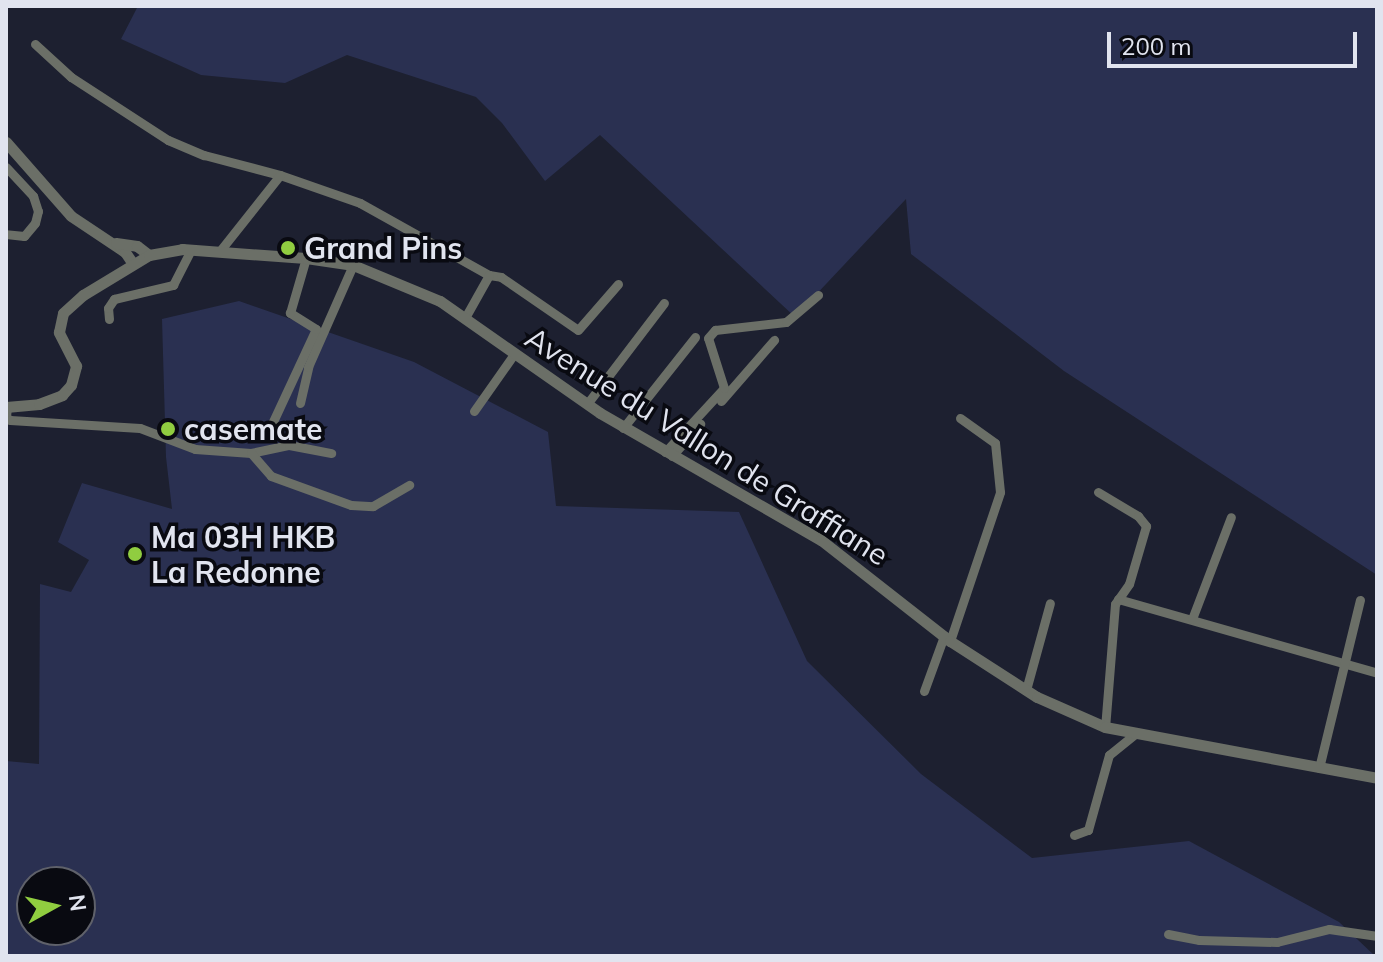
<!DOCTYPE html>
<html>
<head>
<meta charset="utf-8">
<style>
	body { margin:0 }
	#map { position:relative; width:1383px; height:962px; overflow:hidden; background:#1d2030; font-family:Mulish,sans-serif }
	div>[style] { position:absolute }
	.green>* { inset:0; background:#2a3051 }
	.minor>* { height:9px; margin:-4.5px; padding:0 4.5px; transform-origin:4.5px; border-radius:4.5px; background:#6b6f67 }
	.tertiary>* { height:11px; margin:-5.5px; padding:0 5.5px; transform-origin:5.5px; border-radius:5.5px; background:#6b6f67 }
	.dots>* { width:22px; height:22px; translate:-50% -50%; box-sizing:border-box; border:4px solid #090a11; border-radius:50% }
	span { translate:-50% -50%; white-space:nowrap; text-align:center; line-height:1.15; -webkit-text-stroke:7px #090a11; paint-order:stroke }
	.poi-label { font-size:30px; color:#e1e4ef; font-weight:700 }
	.left { translate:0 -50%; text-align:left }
	.street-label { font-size:30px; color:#e1e4ef }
	.frame { position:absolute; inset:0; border:8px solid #e1e4ef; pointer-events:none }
	.north { position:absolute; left:16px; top:866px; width:80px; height:80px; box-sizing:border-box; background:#090a11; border:2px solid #5f616a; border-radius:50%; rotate:82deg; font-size:22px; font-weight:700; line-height:32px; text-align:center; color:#e1e4ef }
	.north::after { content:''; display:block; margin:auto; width:28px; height:36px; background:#90cd40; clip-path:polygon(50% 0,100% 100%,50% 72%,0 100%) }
	.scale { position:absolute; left:1107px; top:32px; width:250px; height:36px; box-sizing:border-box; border:4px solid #e1e4ef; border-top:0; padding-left:10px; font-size:24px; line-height:28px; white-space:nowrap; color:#e1e4ef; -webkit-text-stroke:6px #090a11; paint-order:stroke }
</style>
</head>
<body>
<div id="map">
	<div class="green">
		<i style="clip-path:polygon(138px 6px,1377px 6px,1377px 575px,1064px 371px,911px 254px,906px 199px,795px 317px,600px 135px,545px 181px,502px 123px,476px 97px,347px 55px,285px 83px,201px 75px,121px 39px)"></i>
		<i style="clip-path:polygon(evenodd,239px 301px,414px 362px,548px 432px,556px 506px,739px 512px,807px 661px,921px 774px,1032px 858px,1189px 841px,1339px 922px,1375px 956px,6px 956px,6px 761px,39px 764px,40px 584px,71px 592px,89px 560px,58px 542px,82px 483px,172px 509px,166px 457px,162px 319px,239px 301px,32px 882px,80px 882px,80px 930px,32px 930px,32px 882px)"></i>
	</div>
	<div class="minor">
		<i style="left:35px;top:44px;width:49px;rotate:42.5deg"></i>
		<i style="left:71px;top:77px;width:116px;rotate:33deg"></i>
		<i style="left:168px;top:140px;width:39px;rotate:23deg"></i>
		<i style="left:204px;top:155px;width:79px;rotate:14.7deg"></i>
		<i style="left:280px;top:175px;width:85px;rotate:19.3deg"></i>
		<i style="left:360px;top:203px;width:148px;rotate:29.2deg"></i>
		<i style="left:489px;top:275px;width:12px;rotate:9deg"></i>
		<i style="left:501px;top:277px;width:93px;rotate:34.5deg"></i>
		<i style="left:578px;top:330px;width:61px;rotate:-49deg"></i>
		<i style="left:6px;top:167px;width:40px;rotate:47deg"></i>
		<i style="left:33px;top:196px;width:16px;rotate:72deg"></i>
		<i style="left:38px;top:211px;width:12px;rotate:104deg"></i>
		<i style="left:35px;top:223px;width:17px;rotate:130deg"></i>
		<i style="left:24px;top:236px;width:18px;rotate:-174deg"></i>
		<i style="left:219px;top:252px;width:98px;rotate:-51.6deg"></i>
		<i style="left:466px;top:316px;width:47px;rotate:-60.7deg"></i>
		<i style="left:109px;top:319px;width:11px;rotate:-95deg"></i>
		<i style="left:108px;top:308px;width:11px;rotate:-56deg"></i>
		<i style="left:114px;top:299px;width:61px;rotate:-13.3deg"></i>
		<i style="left:173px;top:285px;width:39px;rotate:-63deg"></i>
		<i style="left:721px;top:401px;width:81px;rotate:-49deg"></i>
		<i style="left:300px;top:403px;width:37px;rotate:-77deg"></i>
		<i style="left:308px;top:367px;width:111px;rotate:-66.2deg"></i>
		<i style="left:587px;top:404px;width:127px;rotate:-52.7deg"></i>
		<i style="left:7px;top:407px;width:10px;rotate:96deg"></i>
		<i style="left:6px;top:417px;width:5px;rotate:37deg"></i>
		<i style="left:10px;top:420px;width:130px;rotate:3.5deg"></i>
		<i style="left:140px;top:428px;width:59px;rotate:20.9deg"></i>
		<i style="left:195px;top:449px;width:56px;rotate:4.1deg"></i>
		<i style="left:251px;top:453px;width:39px;rotate:-12deg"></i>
		<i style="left:289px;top:445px;width:43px;rotate:10.8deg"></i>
		<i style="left:474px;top:411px;width:70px;rotate:-54.9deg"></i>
		<i style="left:623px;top:428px;width:116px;rotate:-51.6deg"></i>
		<i style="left:242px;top:431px;width:21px;rotate:5deg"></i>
		<i style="left:263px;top:433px;width:9px;rotate:-36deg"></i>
		<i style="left:270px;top:428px;width:109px;rotate:-65.1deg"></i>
		<i style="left:316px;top:329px;width:31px;rotate:-148deg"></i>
		<i style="left:290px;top:313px;width:57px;rotate:-73.8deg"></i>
		<i style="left:665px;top:452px;width:87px;rotate:-47.3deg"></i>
		<i style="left:724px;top:388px;width:52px;rotate:-107.7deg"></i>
		<i style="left:708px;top:338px;width:11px;rotate:-49deg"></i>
		<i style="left:715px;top:330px;width:71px;rotate:-6.4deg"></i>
		<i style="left:786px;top:322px;width:42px;rotate:-40.2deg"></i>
		<i style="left:251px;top:453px;width:30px;rotate:49deg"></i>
		<i style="left:271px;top:476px;width:85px;rotate:19.9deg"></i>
		<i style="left:351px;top:505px;width:22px;rotate:3deg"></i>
		<i style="left:373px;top:506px;width:42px;rotate:-30.3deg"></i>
		<i style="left:672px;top:456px;width:43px;rotate:-48.8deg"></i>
		<i style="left:1098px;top:492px;width:47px;rotate:31deg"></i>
		<i style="left:1138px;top:516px;width:13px;rotate:51deg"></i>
		<i style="left:1146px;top:526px;width:60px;rotate:106.3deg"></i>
		<i style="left:1129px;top:584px;width:24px;rotate:125deg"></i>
		<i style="left:1115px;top:604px;width:123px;rotate:94.6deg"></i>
		<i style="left:1118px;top:599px;width:269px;rotate:15.9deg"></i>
		<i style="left:1192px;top:619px;width:109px;rotate:-69.1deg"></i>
		<i style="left:950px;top:641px;width:157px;rotate:-71.4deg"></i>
		<i style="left:1000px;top:492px;width:49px;rotate:-95.8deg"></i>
		<i style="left:995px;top:443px;width:43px;rotate:-144.5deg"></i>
		<i style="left:1026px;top:690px;width:90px;rotate:-74.6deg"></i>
		<i style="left:924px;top:691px;width:59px;rotate:-70deg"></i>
		<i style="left:1319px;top:768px;width:173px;rotate:-76.3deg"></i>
		<i style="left:1074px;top:835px;width:15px;rotate:-20deg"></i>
		<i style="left:1088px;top:830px;width:78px;rotate:-74.4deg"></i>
		<i style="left:1109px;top:755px;width:35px;rotate:-39deg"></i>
		<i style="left:1168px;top:934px;width:32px;rotate:11deg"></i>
		<i style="left:1199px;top:940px;width:78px;rotate:1.5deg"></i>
		<i style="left:1277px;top:942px;width:54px;rotate:-14deg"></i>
		<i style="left:1329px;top:929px;width:49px;rotate:8.3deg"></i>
	</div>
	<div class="tertiary">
		<i style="left:6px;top:142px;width:98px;rotate:48.7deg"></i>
		<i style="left:71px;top:216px;width:65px;rotate:33.7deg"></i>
		<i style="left:125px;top:252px;width:14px;rotate:56deg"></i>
		<i style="left:116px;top:243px;width:21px;rotate:8deg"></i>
		<i style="left:137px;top:246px;width:15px;rotate:37deg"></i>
		<i style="left:6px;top:407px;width:33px;rotate:-5deg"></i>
		<i style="left:39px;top:404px;width:25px;rotate:-21deg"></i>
		<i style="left:62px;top:395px;width:13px;rotate:-48deg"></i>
		<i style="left:71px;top:385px;width:20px;rotate:-75deg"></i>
		<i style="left:76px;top:366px;width:38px;rotate:-117deg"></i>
		<i style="left:59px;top:332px;width:19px;rotate:-78deg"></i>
		<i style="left:63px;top:313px;width:27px;rotate:-42deg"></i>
		<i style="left:83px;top:295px;width:77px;rotate:-31.2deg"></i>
		<i style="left:149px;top:255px;width:34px;rotate:-10deg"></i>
		<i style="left:182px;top:249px;width:124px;rotate:4.2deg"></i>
		<i style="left:306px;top:258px;width:48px;rotate:8.5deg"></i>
		<i style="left:353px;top:265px;width:94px;rotate:22.5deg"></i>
		<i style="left:440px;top:301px;width:195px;rotate:35deg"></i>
		<i style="left:600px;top:413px;width:255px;rotate:29.9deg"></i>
		<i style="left:821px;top:540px;width:164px;rotate:38.1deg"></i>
		<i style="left:950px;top:641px;width:103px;rotate:32.8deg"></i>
		<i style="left:1037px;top:697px;width:74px;rotate:23.8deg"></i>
		<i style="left:1105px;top:727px;width:277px;rotate:10.6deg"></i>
	</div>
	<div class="dots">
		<i style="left:288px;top:248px;background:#90cd40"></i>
		<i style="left:168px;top:429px;background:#90cd40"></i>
		<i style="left:135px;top:554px;background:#90cd40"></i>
	</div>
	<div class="poi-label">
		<span class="left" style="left:304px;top:248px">Grand Pins</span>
		<span class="left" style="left:184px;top:429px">casemate</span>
		<span class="left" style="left:151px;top:554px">Ma 03H HKB<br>La Redonne</span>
	</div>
	<div class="street-label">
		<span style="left:707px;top:446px;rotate:32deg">Avenue du Vallon de Graffiane</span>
	</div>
	<div class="frame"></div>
	<div class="north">N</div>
	<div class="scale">200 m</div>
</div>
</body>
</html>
